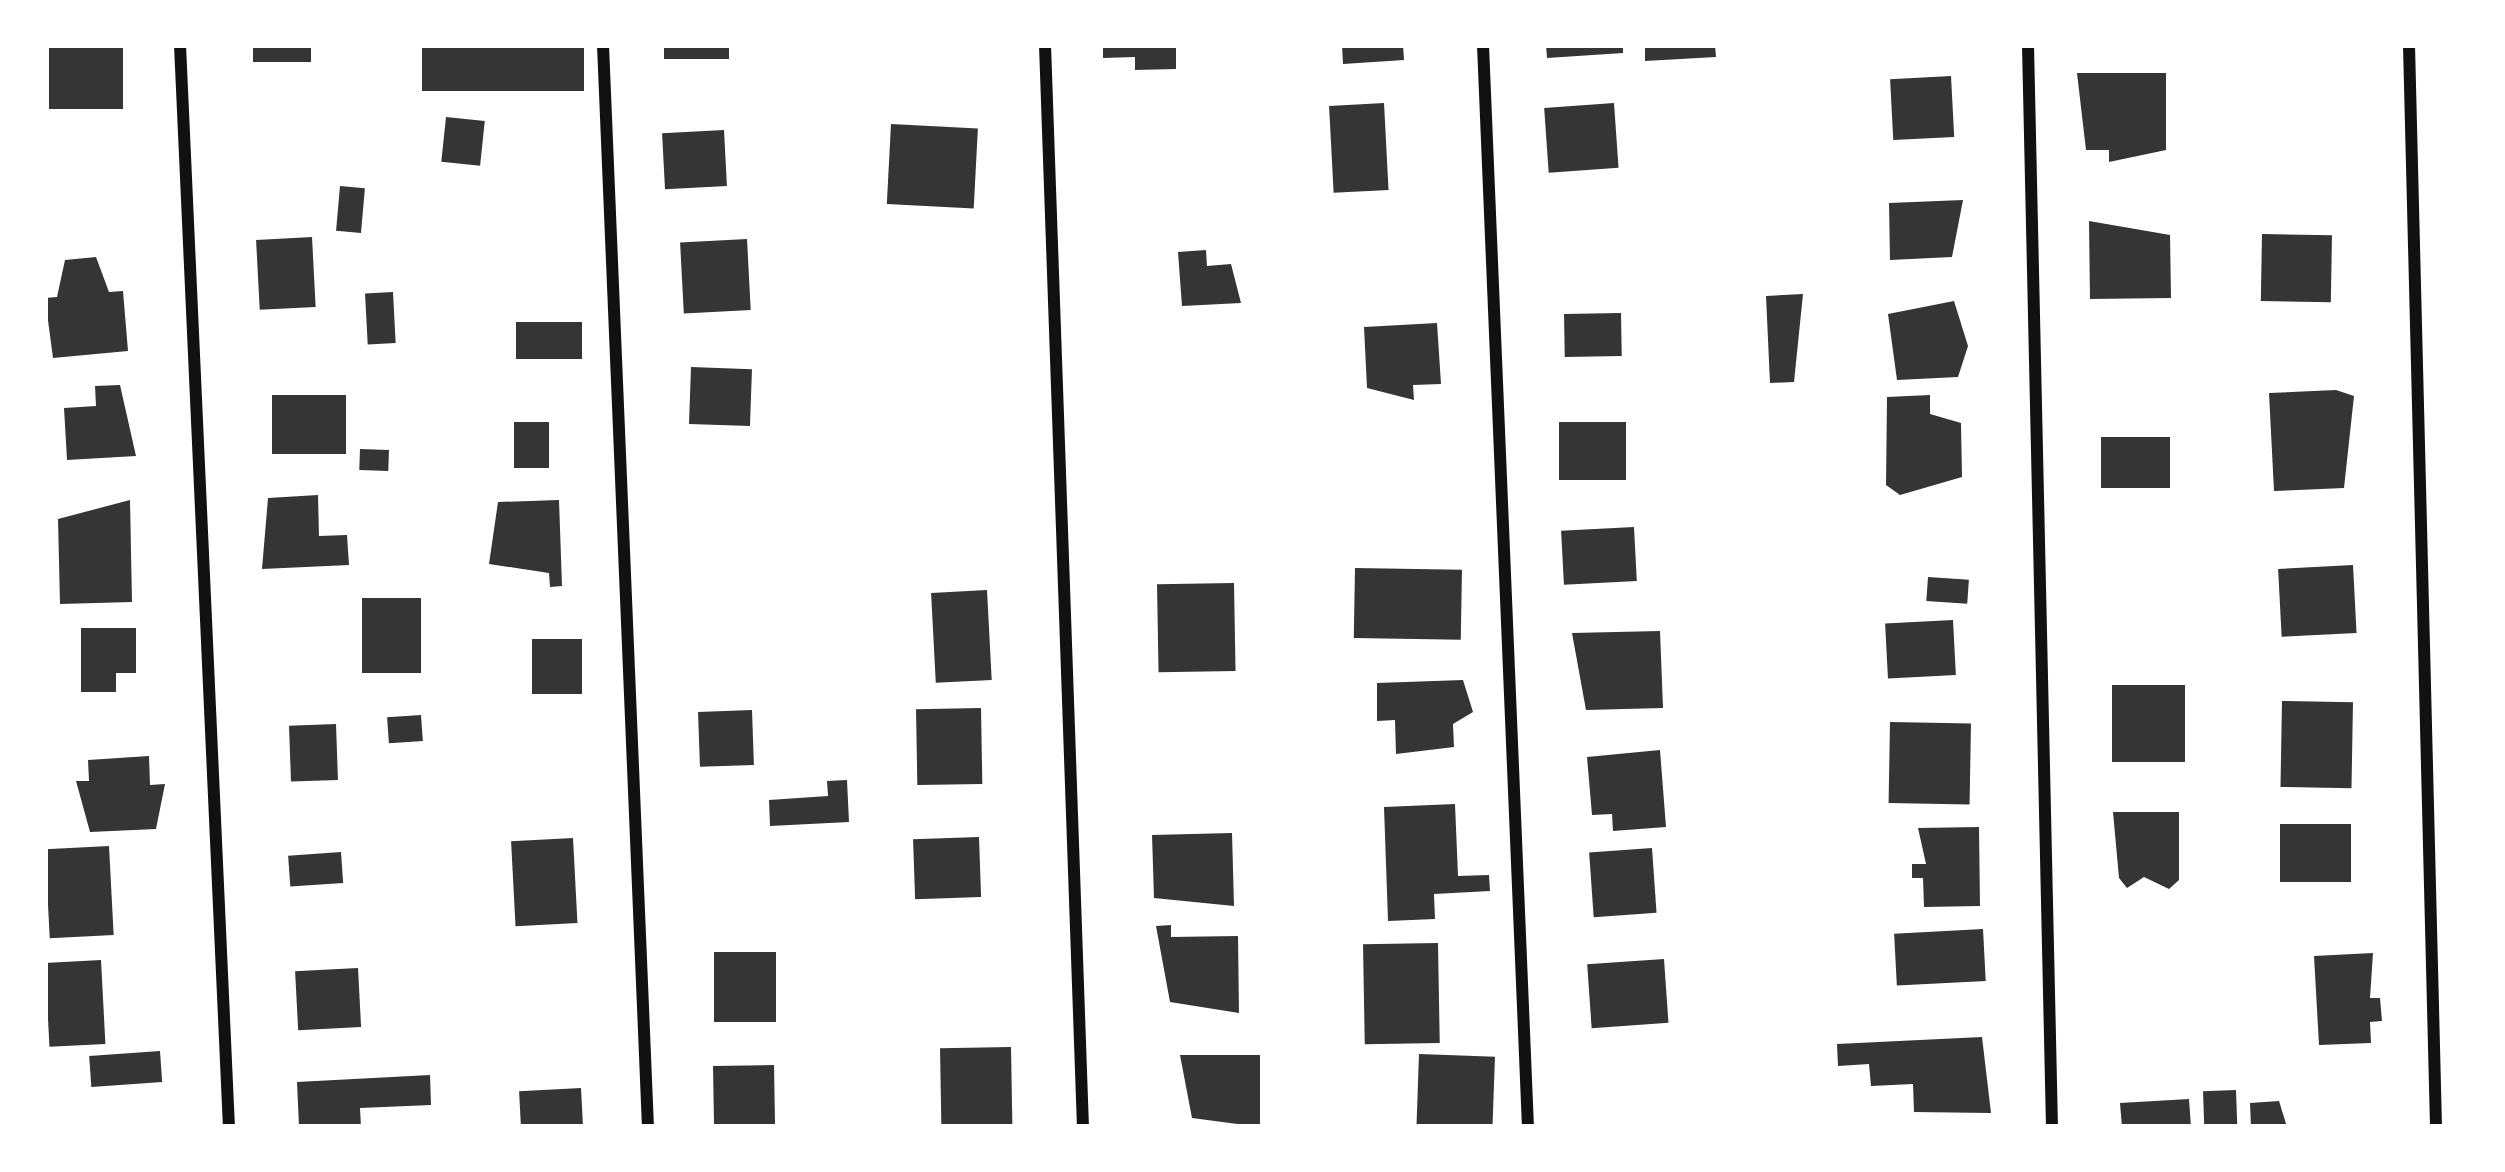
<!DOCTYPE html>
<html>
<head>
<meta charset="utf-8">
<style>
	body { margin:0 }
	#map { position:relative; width:2505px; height:1172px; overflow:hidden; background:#fff; font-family:"Titillium Web",sans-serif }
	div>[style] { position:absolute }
	.building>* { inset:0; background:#353535; transform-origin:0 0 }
	.minor>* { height:12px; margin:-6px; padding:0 6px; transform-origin:6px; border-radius:6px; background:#111 }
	span { translate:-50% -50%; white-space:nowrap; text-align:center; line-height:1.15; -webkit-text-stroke:12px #fff; paint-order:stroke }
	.frame { position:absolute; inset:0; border:48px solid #fff; pointer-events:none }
</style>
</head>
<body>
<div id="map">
	<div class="building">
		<i style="left:49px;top:45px;width:74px;height:64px"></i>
		<i style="left:253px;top:45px;width:58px;height:17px"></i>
		<i style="left:422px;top:45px;width:162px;height:46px"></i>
		<i style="left:664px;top:45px;width:65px;height:14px"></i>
		<i style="clip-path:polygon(1103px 45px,1176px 45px,1176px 69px,1135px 70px,1135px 57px,1103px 58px)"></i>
		<i style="clip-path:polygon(1342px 45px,1403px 45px,1404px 60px,1343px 64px)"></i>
		<i style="clip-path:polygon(1546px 45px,1623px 45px,1623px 53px,1547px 58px)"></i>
		<i style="clip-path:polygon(1645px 45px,1715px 45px,1716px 57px,1645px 61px)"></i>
		<i style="clip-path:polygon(2077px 73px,2166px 73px,2166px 150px,2109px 162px,2109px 150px,2086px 150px)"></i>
		<i style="left:1951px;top:76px;width:61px;height:61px;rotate:87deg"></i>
		<i style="left:1384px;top:103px;width:87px;height:55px;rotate:87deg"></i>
		<i style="left:1614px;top:103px;width:65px;height:70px;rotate:86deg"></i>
		<i style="left:446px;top:117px;width:39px;height:45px;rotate:6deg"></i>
		<i style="left:891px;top:124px;width:87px;height:80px;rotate:3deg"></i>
		<i style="left:724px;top:130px;width:56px;height:62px;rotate:87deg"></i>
		<i style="left:340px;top:186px;width:25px;height:45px;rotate:5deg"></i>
		<i style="clip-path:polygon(1963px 200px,1952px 257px,1890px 260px,1889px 203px)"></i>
		<i style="clip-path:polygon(2089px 221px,2170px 235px,2171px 298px,2090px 299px)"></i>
		<i style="left:2262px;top:234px;width:70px;height:67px;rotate:1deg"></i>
		<i style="left:312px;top:237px;width:70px;height:56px;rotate:87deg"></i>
		<i style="left:747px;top:239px;width:71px;height:67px;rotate:87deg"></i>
		<i style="clip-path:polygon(1206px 250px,1207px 266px,1231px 264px,1241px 303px,1182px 306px,1178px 252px)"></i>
		<i style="clip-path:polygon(96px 257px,109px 292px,123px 291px,128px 351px,53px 358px,45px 298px,57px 297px,65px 260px)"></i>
		<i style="left:393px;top:292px;width:51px;height:28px;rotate:87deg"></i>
		<i style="clip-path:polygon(1803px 294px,1794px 382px,1770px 383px,1766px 296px)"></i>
		<i style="clip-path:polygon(1954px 301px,1968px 346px,1958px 377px,1897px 380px,1888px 314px)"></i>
		<i style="left:1621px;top:313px;width:43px;height:57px;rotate:89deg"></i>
		<i style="left:516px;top:322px;width:66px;height:37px"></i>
		<i style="clip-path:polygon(1437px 323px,1441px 384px,1413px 385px,1414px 400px,1367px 388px,1364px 327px)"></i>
		<i style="left:691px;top:367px;width:61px;height:57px;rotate:2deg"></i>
		<i style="clip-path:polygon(120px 385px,136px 456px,67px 460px,64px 408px,96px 406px,95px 386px)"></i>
		<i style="clip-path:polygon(2336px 390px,2354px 396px,2344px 488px,2274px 491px,2269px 393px)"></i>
		<i style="left:346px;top:395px;width:59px;height:74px;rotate:90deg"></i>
		<i style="clip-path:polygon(1930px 395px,1930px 414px,1961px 423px,1962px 477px,1900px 495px,1886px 485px,1887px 397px)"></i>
		<i style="left:514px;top:422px;width:35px;height:46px"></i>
		<i style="left:1626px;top:422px;width:58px;height:67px;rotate:90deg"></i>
		<i style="left:2170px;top:437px;width:51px;height:69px;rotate:90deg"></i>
		<i style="left:360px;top:449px;width:29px;height:21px;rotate:2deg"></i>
		<i style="clip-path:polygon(318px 495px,319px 536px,347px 535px,349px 565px,262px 569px,268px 498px)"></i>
		<i style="clip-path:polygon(130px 500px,132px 602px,60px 604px,58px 519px)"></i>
		<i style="clip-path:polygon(559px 500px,562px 586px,550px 587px,549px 573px,489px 564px,498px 502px)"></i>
		<i style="left:1634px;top:527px;width:54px;height:73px;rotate:87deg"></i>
		<i style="left:2353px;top:565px;width:68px;height:75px;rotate:87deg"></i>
		<i style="left:1355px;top:568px;width:107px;height:70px;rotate:1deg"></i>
		<i style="left:1928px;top:577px;width:41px;height:24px;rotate:4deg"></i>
		<i style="left:1234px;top:583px;width:88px;height:77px;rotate:89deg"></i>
		<i style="left:987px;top:590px;width:90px;height:56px;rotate:87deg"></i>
		<i style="left:362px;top:598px;width:59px;height:75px"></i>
		<i style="left:1953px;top:620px;width:55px;height:68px;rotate:87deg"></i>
		<i style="clip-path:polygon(81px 628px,136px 628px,136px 673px,116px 673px,116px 692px,81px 692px)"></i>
		<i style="clip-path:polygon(1660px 631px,1663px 708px,1586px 710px,1572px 633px)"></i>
		<i style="left:532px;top:639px;width:50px;height:55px"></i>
		<i style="clip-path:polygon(1463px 680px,1473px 712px,1453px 724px,1454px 747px,1396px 754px,1395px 720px,1377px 721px,1377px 683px)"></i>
		<i style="left:2185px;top:685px;width:77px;height:73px;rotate:90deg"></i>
		<i style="left:2282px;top:701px;width:71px;height:86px;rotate:1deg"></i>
		<i style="left:981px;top:708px;width:76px;height:65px;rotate:89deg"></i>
		<i style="left:752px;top:710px;width:55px;height:54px;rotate:88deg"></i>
		<i style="left:421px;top:715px;width:26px;height:34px;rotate:86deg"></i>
		<i style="left:1890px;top:722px;width:81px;height:81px;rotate:1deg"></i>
		<i style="left:336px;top:724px;width:56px;height:47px;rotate:88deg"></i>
		<i style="clip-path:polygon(1660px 750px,1666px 827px,1613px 831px,1612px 814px,1592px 815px,1587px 757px)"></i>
		<i style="clip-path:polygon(149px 756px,150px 785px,165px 784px,156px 829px,90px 832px,76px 781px,89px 781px,88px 760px)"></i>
		<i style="clip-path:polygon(847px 780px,849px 822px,770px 826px,769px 800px,828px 796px,827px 781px)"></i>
		<i style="clip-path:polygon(1455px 804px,1458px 876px,1489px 875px,1490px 891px,1434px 894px,1435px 919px,1388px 921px,1384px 807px)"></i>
		<i style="clip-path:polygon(2113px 812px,2179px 812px,2179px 880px,2169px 889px,2144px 877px,2127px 888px,2119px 878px)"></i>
		<i style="left:2280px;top:824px;width:71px;height:58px"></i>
		<i style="clip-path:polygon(1979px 827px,1980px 906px,1924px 907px,1923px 878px,1912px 878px,1912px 864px,1926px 864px,1918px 828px)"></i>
		<i style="clip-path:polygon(1232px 833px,1234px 906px,1154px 898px,1152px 835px)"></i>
		<i style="left:979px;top:837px;width:60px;height:66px;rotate:88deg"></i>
		<i style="left:573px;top:838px;width:85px;height:62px;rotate:87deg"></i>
		<i style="left:109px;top:846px;width:89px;height:64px;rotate:87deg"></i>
		<i style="left:1652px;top:848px;width:65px;height:63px;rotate:86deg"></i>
		<i style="left:341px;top:852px;width:31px;height:53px;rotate:86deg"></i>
		<i style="clip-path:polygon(1171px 925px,1171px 937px,1238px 936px,1239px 1013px,1170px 1002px,1156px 926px)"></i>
		<i style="left:1983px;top:929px;width:52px;height:89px;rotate:87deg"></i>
		<i style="left:1438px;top:943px;width:100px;height:75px;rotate:89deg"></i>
		<i style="left:714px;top:952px;width:62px;height:70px"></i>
		<i style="clip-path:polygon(2373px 953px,2370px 998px,2380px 998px,2382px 1021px,2370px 1022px,2371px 1043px,2319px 1045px,2314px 956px)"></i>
		<i style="left:1664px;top:959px;width:64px;height:77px;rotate:86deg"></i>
		<i style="left:101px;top:960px;width:84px;height:56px;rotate:87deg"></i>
		<i style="left:358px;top:968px;width:59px;height:63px;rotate:87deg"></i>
		<i style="clip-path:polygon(1982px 1037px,1991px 1113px,1914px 1112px,1913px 1084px,1871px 1086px,1869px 1064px,1838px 1066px,1837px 1044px)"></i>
		<i style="left:1011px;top:1047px;width:80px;height:71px;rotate:89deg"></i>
		<i style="left:160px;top:1051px;width:31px;height:71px;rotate:86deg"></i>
		<i style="left:1419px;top:1054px;width:76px;height:73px;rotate:2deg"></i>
		<i style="clip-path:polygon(1180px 1055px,1260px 1055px,1260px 1127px,1192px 1118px)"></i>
		<i style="left:774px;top:1065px;width:62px;height:61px;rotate:89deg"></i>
		<i style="clip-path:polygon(430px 1075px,431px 1105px,360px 1108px,361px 1127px,299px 1127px,297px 1082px)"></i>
		<i style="left:581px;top:1088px;width:39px;height:62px;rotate:87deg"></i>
		<i style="left:2236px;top:1090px;width:37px;height:33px;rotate:88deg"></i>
		<i style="clip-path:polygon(2189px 1099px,2191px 1127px,2122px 1127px,2120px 1103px)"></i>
		<i style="clip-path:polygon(2279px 1101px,2287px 1127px,2251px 1127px,2250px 1103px)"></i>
	</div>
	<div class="minor">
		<i style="left:180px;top:45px;width:1083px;rotate:87.41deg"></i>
		<i style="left:603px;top:45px;width:1083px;rotate:87.62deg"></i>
		<i style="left:1045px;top:45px;width:1083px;rotate:87.99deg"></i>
		<i style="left:1483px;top:45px;width:1083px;rotate:87.62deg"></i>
		<i style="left:2028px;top:45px;width:1082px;rotate:88.73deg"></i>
		<i style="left:2409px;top:45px;width:1082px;rotate:88.57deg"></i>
	</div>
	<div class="frame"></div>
</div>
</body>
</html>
